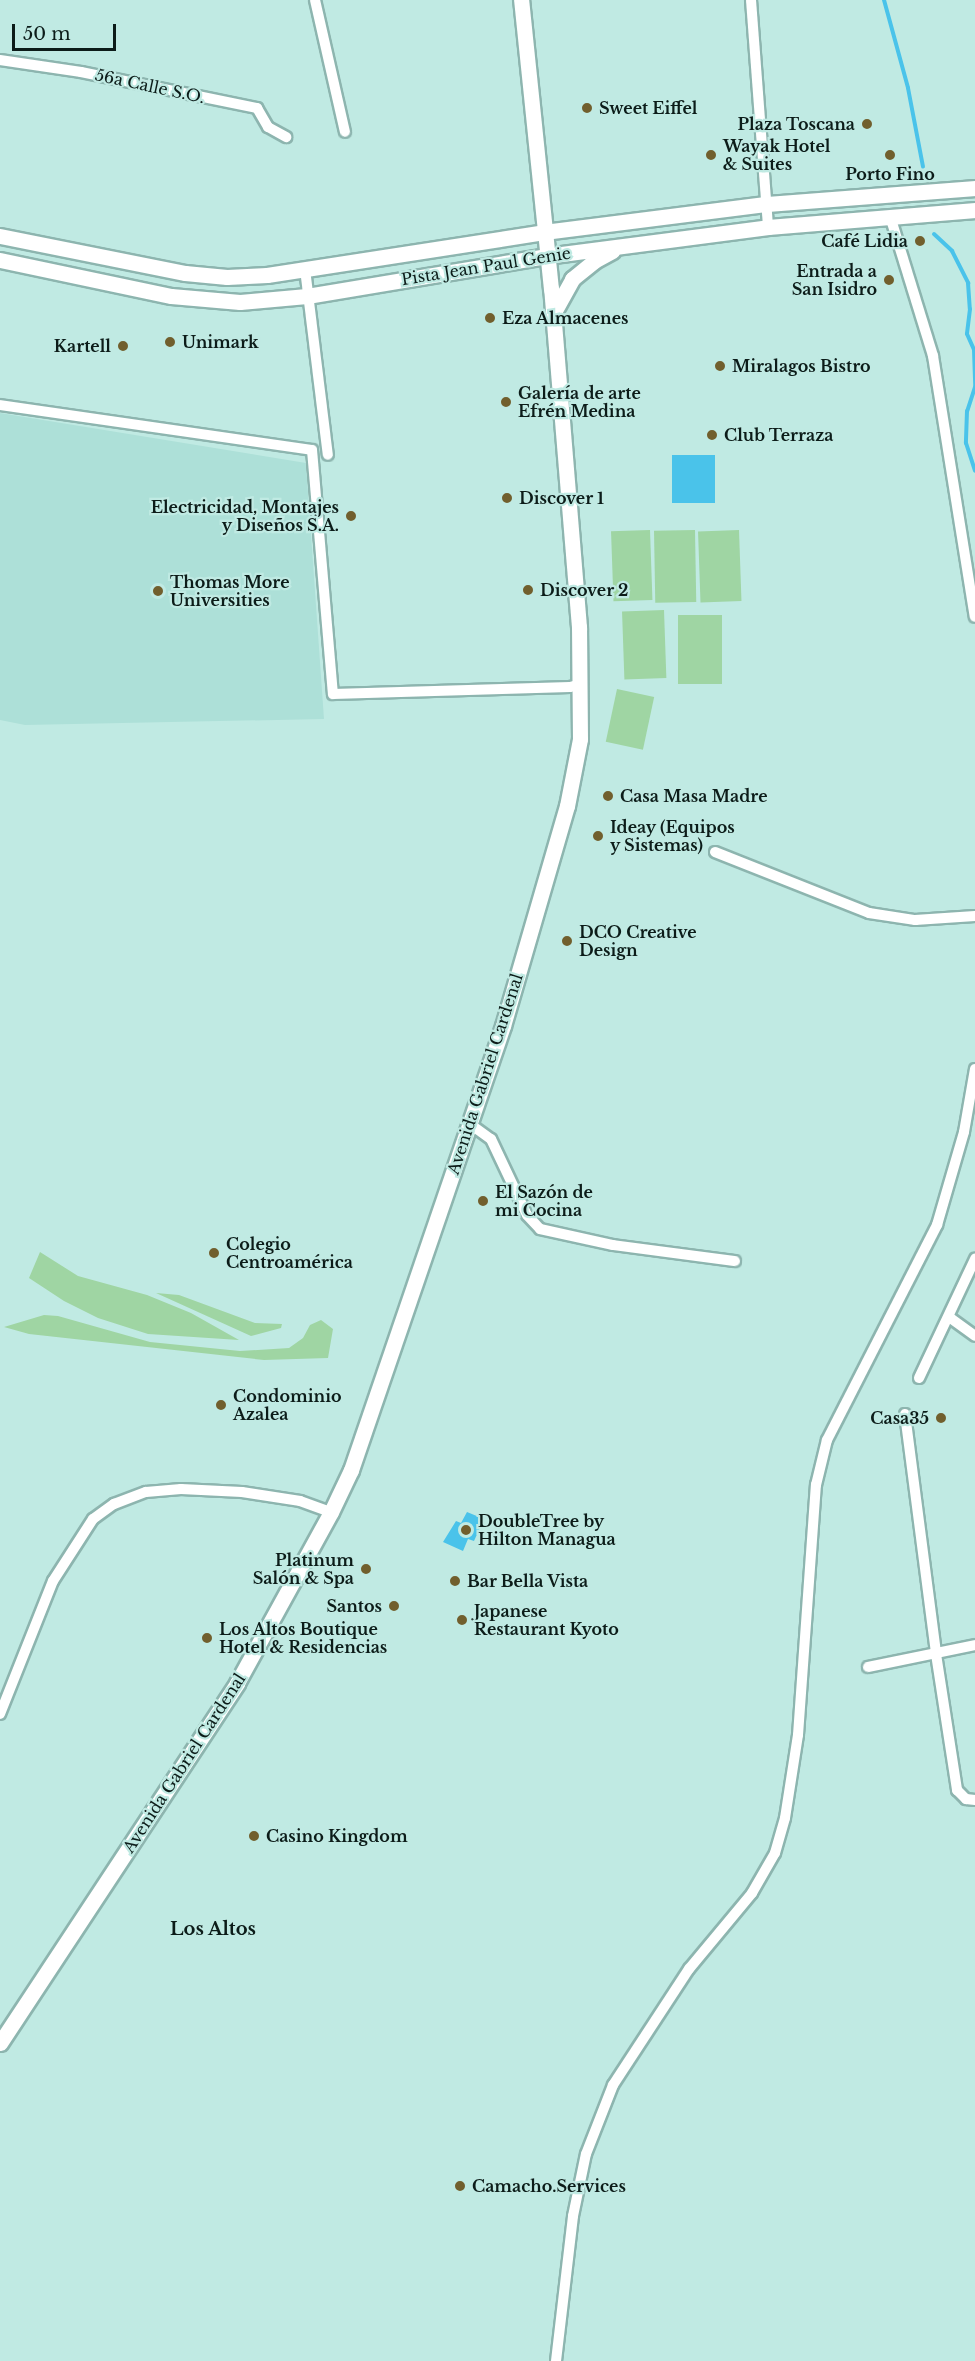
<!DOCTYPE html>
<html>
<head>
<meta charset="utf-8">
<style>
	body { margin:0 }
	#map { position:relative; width:975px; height:2361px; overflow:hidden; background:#c0eae3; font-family:"Libre Baskerville",serif }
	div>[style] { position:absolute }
	.built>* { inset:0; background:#ade0d8 }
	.green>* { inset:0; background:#9fd5a3; transform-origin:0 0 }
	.water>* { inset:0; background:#4ac3ea; transform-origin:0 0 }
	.stream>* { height:4px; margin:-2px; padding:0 2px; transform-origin:2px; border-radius:2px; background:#4ac3ea }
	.roads { filter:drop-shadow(2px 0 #8db5af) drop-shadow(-2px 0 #8db5af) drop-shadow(0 2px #8db5af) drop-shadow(0 -2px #8db5af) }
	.street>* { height:10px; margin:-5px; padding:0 5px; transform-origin:5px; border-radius:5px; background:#fff }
	.secondary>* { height:15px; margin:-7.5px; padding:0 7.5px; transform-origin:7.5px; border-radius:7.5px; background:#fff }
	.dots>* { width:16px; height:16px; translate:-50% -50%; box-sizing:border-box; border:3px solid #c0eae3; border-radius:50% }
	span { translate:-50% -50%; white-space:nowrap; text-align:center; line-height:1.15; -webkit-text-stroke:4.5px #c0eae3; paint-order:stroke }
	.street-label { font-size:16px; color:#0c1c19 }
	.poi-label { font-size:16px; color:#0c1c19; font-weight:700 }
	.left { translate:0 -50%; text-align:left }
	.right { translate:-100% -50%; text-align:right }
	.neighbourhood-label { font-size:18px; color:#0c1c19; font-weight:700 }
	.scale { position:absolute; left:12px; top:24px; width:104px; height:27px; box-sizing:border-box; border:3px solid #0c1c19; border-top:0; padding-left:8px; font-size:18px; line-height:21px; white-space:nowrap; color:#0c1c19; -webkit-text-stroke:4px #c0eae3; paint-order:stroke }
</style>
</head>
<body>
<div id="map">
	<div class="built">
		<i style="clip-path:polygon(0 413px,306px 463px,324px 719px,25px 725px,0 720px)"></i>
	</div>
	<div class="green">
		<i style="left:650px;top:530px;width:70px;height:39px;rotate:88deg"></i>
		<i style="left:695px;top:530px;width:72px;height:41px;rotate:89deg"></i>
		<i style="left:739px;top:530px;width:71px;height:41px;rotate:88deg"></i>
		<i style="left:664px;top:610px;width:68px;height:42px;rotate:88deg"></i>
		<i style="left:678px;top:615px;width:44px;height:69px"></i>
		<i style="left:617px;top:689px;width:38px;height:54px;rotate:12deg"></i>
		<i style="clip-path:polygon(40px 1252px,78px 1276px,147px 1295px,191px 1313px,239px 1340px,148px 1334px,98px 1318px,64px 1301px,29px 1278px)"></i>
		<i style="clip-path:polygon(156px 1293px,179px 1295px,255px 1323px,282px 1324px,281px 1328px,251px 1336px)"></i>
		<i style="clip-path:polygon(44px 1315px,58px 1316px,150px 1342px,240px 1351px,289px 1348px,303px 1338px,310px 1325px,321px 1320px,333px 1329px,328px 1358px,264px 1360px,29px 1334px,4px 1327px)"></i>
	</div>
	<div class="water">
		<i style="left:715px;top:455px;width:48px;height:43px;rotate:90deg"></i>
		<i style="clip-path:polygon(467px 1512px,484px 1519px,474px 1541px,468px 1539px,463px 1551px,443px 1542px,456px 1521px,461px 1523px)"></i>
	</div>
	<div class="stream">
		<i style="left:884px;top:0;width:91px;rotate:74.7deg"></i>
		<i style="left:908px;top:88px;width:80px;rotate:79.2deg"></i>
		<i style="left:934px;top:234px;width:25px;rotate:43deg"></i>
		<i style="left:952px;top:251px;width:36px;rotate:63deg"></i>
		<i style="left:968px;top:283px;width:26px;rotate:86deg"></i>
		<i style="left:970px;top:309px;width:25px;rotate:97deg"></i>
		<i style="left:967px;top:334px;width:17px;rotate:66deg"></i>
		<i style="left:974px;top:350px;width:37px;rotate:88deg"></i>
		<i style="left:975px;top:387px;width:25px;rotate:108deg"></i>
		<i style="left:967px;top:411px;width:32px;rotate:92deg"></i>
		<i style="left:966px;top:443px;width:29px;rotate:72deg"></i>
	</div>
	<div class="roads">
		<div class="street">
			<i style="left:315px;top:0;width:135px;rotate:77.2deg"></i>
			<i style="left:751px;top:0;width:228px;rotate:85.7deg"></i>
			<i style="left:0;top:60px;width:82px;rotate:8.4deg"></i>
			<i style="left:81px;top:72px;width:180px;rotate:11.6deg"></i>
			<i style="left:257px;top:108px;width:22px;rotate:60deg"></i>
			<i style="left:268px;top:127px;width:21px;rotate:29deg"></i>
			<i style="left:890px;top:216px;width:146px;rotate:72.9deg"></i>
			<i style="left:933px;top:356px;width:264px;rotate:80.9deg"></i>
			<i style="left:305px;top:269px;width:187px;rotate:83deg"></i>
			<i style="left:0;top:405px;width:315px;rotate:8.2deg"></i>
			<i style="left:312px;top:450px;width:245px;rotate:85.1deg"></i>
			<i style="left:333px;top:694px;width:237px;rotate:-1.7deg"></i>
			<i style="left:570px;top:687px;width:11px;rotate:-15deg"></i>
			<i style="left:715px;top:852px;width:166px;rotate:21.6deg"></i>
			<i style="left:869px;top:913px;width:47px;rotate:8.7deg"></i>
			<i style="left:915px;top:920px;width:60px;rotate:-3.8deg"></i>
			<i style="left:470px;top:1124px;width:26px;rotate:36deg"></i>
			<i style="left:491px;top:1139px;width:84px;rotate:64.7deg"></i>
			<i style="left:527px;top:1215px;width:19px;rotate:47deg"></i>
			<i style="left:540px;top:1229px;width:75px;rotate:12.4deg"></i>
			<i style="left:613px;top:1245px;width:123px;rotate:7.5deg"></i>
			<i style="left:949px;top:1317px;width:32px;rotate:36deg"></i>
			<i style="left:919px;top:1378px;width:132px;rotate:-64.8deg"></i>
			<i style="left:905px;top:1414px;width:242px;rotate:82.6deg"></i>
			<i style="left:936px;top:1654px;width:138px;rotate:81.2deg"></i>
			<i style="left:957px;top:1790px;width:13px;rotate:45deg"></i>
			<i style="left:966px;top:1799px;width:9px;rotate:6deg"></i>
			<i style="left:868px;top:1667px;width:109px;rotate:-11.6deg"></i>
			<i style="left:0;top:1714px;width:143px;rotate:-68.3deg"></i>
			<i style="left:53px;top:1581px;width:74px;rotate:-57.2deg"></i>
			<i style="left:93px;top:1519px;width:26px;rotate:-36deg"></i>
			<i style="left:114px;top:1504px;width:34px;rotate:-21deg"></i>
			<i style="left:146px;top:1492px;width:35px;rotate:-5deg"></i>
			<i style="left:181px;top:1489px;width:61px;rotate:2.8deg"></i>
			<i style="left:242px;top:1492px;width:59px;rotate:8.8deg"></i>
			<i style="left:300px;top:1501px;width:33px;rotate:20deg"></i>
			<i style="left:556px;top:2361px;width:146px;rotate:-83.3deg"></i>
			<i style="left:573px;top:2216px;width:63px;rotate:-78.2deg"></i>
			<i style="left:586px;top:2154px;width:74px;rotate:-68.6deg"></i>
			<i style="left:613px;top:2085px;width:139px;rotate:-56.8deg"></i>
			<i style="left:689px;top:1969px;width:99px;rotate:-50.3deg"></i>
			<i style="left:752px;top:1893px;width:46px;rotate:-60.1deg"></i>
			<i style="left:775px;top:1853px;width:36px;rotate:-74deg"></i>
			<i style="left:785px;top:1818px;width:84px;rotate:-81.1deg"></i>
			<i style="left:798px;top:1735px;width:251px;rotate:-85.9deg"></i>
			<i style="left:816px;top:1485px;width:46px;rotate:-76.3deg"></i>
			<i style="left:827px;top:1440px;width:242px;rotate:-62.9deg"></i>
			<i style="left:937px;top:1225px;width:97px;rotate:-73.8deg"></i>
			<i style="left:964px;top:1132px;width:64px;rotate:-80.1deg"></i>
		</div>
		<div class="secondary">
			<i style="left:0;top:236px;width:189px;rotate:11.3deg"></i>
			<i style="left:185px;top:273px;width:42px;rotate:5.4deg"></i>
			<i style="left:227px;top:277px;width:40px;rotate:-2.9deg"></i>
			<i style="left:267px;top:275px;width:280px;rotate:-8.8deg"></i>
			<i style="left:544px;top:232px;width:225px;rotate:-7.2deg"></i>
			<i style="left:767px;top:204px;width:209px;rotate:-4.4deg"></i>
			<i style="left:0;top:260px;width:175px;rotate:11.9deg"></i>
			<i style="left:171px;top:296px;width:69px;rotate:5deg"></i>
			<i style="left:240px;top:302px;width:67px;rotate:-5.1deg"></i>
			<i style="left:307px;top:296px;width:242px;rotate:-9.5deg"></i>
			<i style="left:546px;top:256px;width:224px;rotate:-7.4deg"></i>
			<i style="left:768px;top:227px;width:208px;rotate:-4.7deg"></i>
			<i style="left:554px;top:312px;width:38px;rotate:-61deg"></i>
			<i style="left:572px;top:279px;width:28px;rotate:-39deg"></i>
			<i style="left:594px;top:261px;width:21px;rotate:-29deg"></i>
			<i style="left:0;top:2043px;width:431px;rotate:-56.6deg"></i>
			<i style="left:237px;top:1683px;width:195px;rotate:-61.2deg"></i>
			<i style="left:331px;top:1512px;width:47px;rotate:-64.5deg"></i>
			<i style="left:351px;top:1470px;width:469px;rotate:-71.1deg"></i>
			<i style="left:503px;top:1026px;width:229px;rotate:-73.8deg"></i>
			<i style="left:567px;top:806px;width:68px;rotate:-79deg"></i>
			<i style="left:580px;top:739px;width:112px;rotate:-90.5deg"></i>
			<i style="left:579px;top:627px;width:339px;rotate:-94.7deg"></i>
			<i style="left:551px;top:289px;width:291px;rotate:-95.9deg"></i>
		</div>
	</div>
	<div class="dots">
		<i style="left:587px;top:108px;background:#715f2d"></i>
		<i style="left:867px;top:124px;background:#715f2d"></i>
		<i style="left:711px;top:155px;background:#715f2d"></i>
		<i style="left:890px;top:155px;background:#715f2d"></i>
		<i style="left:920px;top:241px;background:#715f2d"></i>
		<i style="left:889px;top:280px;background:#715f2d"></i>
		<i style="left:490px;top:318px;background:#715f2d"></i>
		<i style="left:170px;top:342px;background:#715f2d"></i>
		<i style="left:123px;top:346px;background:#715f2d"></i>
		<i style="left:720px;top:366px;background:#715f2d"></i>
		<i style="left:506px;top:402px;background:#715f2d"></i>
		<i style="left:712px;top:435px;background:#715f2d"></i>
		<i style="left:507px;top:498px;background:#715f2d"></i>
		<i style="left:351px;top:516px;background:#715f2d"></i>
		<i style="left:528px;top:590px;background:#715f2d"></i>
		<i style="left:158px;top:591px;background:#715f2d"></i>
		<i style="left:608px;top:796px;background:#715f2d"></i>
		<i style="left:598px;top:836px;background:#715f2d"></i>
		<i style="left:567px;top:941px;background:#715f2d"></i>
		<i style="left:483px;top:1201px;background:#715f2d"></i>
		<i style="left:214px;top:1253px;background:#715f2d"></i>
		<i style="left:221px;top:1405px;background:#715f2d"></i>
		<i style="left:941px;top:1418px;background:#715f2d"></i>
		<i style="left:466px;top:1530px;background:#715f2d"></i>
		<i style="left:366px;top:1569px;background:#715f2d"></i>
		<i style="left:455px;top:1581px;background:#715f2d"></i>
		<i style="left:394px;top:1606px;background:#715f2d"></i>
		<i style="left:462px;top:1620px;background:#715f2d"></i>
		<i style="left:207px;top:1638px;background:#715f2d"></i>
		<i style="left:254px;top:1836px;background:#715f2d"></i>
		<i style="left:460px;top:2186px;background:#715f2d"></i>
	</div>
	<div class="street-label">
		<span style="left:150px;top:86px;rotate:12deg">56a Calle S.O.</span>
		<span style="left:486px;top:266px;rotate:-9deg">Pista Jean Paul Genie</span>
		<span style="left:485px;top:1074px;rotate:-72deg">Avenida Gabriel Cardenal</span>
		<span style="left:184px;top:1763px;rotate:-57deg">Avenida Gabriel Cardenal</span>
	</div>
	<div class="poi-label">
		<span class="left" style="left:599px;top:108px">Sweet Eiffel</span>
		<span class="right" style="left:855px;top:124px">Plaza Toscana</span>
		<span class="left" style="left:723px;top:155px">Wayak Hotel<br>&amp; Suites</span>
		<span style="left:890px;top:174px">Porto Fino</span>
		<span class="right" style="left:908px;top:241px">Café Lidia</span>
		<span class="right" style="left:877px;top:280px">Entrada a<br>San Isidro</span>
		<span class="left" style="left:502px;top:318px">Eza Almacenes</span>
		<span class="left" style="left:182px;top:342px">Unimark</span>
		<span class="right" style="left:111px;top:346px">Kartell</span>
		<span class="left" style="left:732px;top:366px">Miralagos Bistro</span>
		<span class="left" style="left:518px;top:402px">Galería de arte<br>Efrén Medina</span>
		<span class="left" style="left:724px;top:435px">Club Terraza</span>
		<span class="left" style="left:519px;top:498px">Discover 1</span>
		<span class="right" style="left:339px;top:516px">Electricidad, Montajes<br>y Diseños S.A.</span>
		<span class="left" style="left:170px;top:591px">Thomas More<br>Universities</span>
		<span class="left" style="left:540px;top:590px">Discover 2</span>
		<span class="left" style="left:620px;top:796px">Casa Masa Madre</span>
		<span class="left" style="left:610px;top:836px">Ideay (Equipos<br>y Sistemas)</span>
		<span class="left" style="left:579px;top:941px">DCO Creative<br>Design</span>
		<span class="left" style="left:495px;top:1201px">El Sazón de<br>mi Cocina</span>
		<span class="left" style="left:226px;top:1253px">Colegio<br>Centroamérica</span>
		<span class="left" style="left:233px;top:1405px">Condominio<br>Azalea</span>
		<span class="right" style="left:929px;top:1418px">Casa35</span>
		<span class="left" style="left:478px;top:1530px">DoubleTree by<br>Hilton Managua</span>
		<span class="right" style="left:354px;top:1569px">Platinum<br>Salón &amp; Spa</span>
		<span class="left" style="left:467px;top:1581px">Bar Bella Vista</span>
		<span class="right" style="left:382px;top:1606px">Santos</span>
		<span class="left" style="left:474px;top:1620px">Japanese<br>Restaurant Kyoto</span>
		<span class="left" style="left:219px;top:1638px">Los Altos Boutique<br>Hotel &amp; Residencias</span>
		<span class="left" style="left:266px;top:1836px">Casino Kingdom</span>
		<span class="left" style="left:472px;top:2186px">Camacho.Services</span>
	</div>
	<div class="neighbourhood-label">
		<span style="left:213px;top:1929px">Los Altos</span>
	</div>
	<div class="scale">50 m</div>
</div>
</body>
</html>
